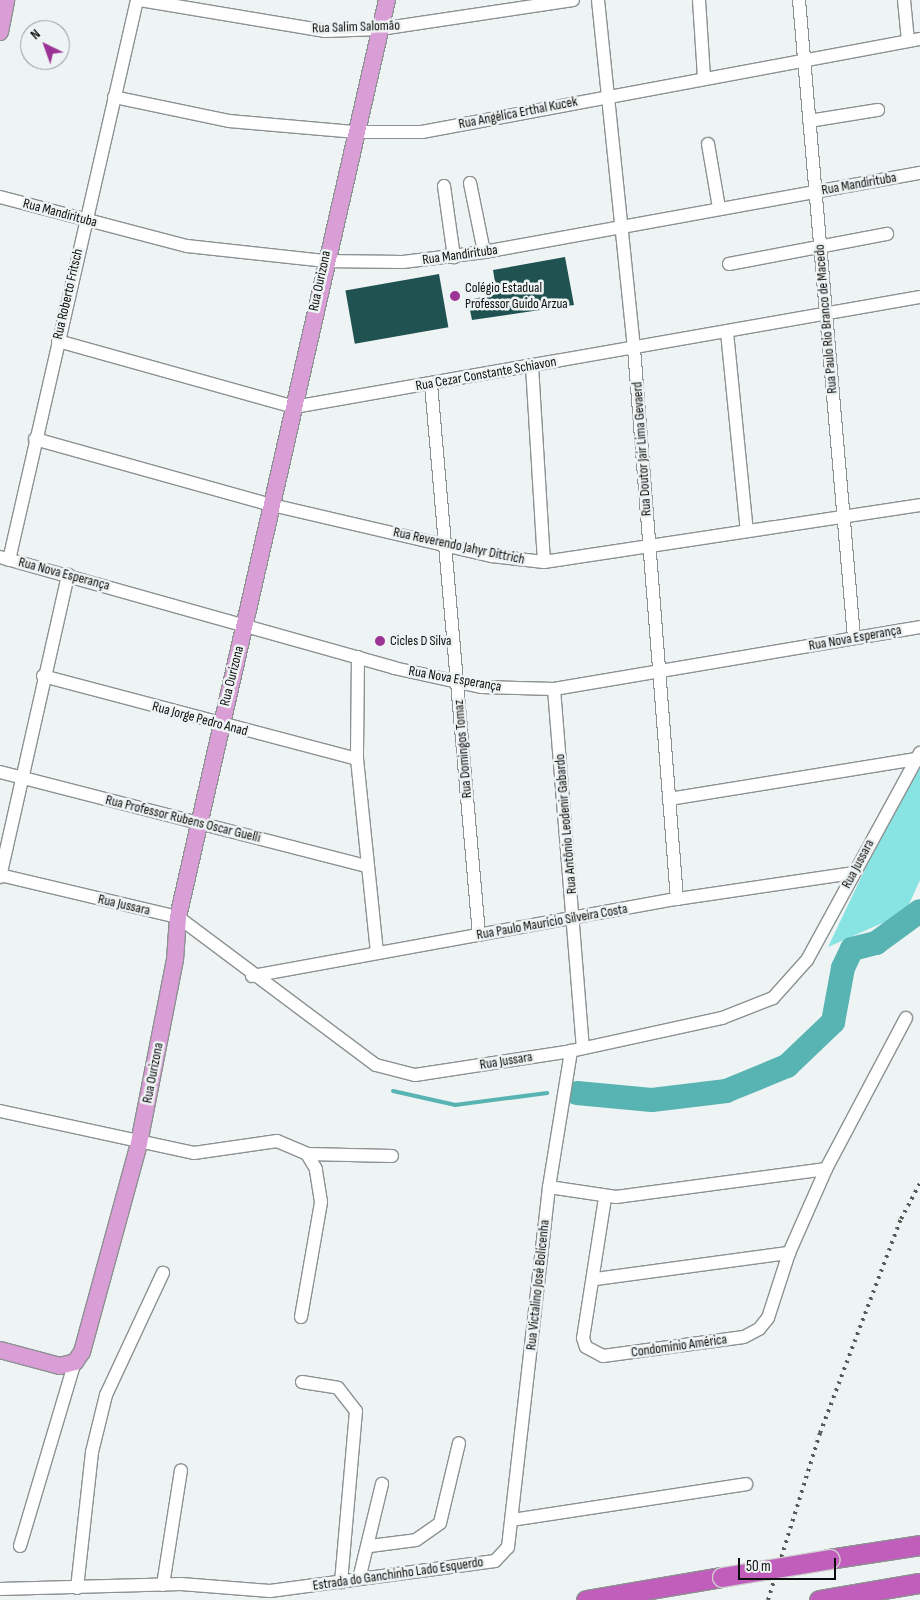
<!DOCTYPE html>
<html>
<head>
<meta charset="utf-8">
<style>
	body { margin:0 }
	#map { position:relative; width:920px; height:1600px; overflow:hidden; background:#eef3f3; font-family:"Sofia Sans Condensed",sans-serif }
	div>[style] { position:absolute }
	.green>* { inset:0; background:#87e4e2 }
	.stream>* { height:4px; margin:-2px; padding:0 2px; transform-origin:2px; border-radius:2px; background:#57b4b3 }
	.river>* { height:24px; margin:-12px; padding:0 12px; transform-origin:12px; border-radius:12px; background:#57b4b3 }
	.building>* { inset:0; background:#205252; transform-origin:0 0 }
	.roads { filter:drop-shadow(1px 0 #8c9191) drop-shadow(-1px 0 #8c9191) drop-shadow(0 1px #8c9191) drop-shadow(0 -1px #8c9191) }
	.minor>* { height:12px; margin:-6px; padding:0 6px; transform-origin:6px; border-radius:6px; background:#fff }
	.major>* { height:16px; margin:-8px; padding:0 8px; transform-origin:8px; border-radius:8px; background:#da9ed6 }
	.highway>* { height:19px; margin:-9.5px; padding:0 9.5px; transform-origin:9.5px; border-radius:9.5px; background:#c15dbb }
	.rail>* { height:4px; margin-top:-2px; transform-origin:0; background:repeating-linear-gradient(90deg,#575a59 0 2.5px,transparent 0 7.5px) }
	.bridges { filter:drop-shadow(1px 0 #cecfcf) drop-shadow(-1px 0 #cecfcf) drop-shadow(0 1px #cecfcf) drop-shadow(0 -1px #cecfcf) }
	.highway-bridge>* { height:19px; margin:-9.5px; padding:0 9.5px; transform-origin:9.5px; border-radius:9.5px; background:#c15dbb }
	.dots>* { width:14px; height:14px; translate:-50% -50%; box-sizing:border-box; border:2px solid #eef3f3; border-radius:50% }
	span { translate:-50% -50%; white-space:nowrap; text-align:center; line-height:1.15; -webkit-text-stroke:5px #eef3f3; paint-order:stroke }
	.street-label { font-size:14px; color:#0c0e0d }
	.poi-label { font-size:14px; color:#0c0e0d }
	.left { translate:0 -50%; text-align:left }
	.north { position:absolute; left:20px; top:20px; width:50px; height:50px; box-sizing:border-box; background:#eef3f3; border:1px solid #949797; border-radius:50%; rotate:318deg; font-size:14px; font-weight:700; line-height:20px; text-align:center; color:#0c0e0d }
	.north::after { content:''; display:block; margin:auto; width:18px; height:22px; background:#9c3497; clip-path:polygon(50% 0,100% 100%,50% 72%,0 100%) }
	.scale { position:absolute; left:738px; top:1558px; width:98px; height:22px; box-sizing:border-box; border:2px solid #0c0e0d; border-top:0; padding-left:6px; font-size:15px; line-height:18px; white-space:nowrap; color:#0c0e0d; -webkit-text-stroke:4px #eef3f3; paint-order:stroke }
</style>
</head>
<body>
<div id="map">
	<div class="green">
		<i style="clip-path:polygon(920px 768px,920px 880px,905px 913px,828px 947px,888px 821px)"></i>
	</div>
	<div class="stream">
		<i style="left:393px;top:1091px;width:64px;rotate:12.7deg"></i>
		<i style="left:455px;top:1105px;width:93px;rotate:-7.4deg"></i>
	</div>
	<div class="river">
		<i style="left:577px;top:1093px;width:75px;rotate:5.3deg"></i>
		<i style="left:652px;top:1100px;width:75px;rotate:-6.9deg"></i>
		<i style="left:726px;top:1091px;width:66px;rotate:-22.3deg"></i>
		<i style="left:787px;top:1066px;width:64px;rotate:-43.7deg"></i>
		<i style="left:833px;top:1022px;width:55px;rotate:-79.5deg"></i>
		<i style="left:843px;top:968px;width:21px;rotate:-65deg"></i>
		<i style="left:852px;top:949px;width:25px;rotate:-14deg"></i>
		<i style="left:876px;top:943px;width:54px;rotate:-36deg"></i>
	</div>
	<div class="building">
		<i style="clip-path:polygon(565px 257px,574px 305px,472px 320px,468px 300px,497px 294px,493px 270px)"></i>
		<i style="left:439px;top:274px;width:54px;height:95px;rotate:80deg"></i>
	</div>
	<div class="roads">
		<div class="minor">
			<i style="left:140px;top:0;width:188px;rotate:9.5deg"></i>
			<i style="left:325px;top:31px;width:55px;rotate:-2.1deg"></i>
			<i style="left:380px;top:29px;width:195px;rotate:-8.5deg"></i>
			<i style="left:598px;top:0;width:350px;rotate:84.1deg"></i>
			<i style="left:634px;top:348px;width:553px;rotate:85.54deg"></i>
			<i style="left:699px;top:0;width:77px;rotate:86.3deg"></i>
			<i style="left:799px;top:0;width:640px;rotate:85.07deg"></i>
			<i style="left:904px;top:0;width:41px;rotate:84.4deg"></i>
			<i style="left:114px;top:97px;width:117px;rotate:11.8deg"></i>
			<i style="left:229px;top:121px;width:125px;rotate:5deg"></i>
			<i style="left:354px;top:132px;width:68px"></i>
			<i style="left:422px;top:132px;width:507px;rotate:-10.58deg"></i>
			<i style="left:809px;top:121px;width:70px;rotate:-9.1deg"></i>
			<i style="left:708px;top:144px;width:65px;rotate:80.2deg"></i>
			<i style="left:470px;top:183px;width:70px;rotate:78.5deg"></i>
			<i style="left:444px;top:186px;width:72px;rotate:82deg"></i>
			<i style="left:0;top:197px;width:193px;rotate:14.7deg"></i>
			<i style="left:187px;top:246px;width:138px;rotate:6.2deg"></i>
			<i style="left:324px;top:261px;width:79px;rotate:0.7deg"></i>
			<i style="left:403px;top:262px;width:82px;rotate:-7deg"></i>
			<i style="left:484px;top:252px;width:443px;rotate:-10.3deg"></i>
			<i style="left:729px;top:264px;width:161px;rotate:-10.8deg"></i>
			<i style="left:727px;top:332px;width:200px;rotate:84.3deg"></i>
			<i style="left:58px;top:341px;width:245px;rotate:15.6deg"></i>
			<i style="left:294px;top:407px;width:636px;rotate:-9.97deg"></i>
			<i style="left:532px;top:366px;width:196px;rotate:86.5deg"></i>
			<i style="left:431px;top:384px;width:553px;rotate:85.02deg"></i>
			<i style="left:35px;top:439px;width:246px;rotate:15.6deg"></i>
			<i style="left:272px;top:505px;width:226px;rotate:13.1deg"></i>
			<i style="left:492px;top:556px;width:52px;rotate:6.6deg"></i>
			<i style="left:544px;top:562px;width:380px;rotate:-8.6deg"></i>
			<i style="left:0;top:557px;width:409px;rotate:15.7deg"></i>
			<i style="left:394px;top:668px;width:90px;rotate:12.2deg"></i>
			<i style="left:482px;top:687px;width:72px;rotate:1.6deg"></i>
			<i style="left:554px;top:689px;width:371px;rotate:-9.6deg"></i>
			<i style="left:9px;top:560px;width:574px;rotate:-77.12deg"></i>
			<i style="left:358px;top:657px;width:102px;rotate:90.6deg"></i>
			<i style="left:357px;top:759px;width:195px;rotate:84.1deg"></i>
			<i style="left:43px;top:676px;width:325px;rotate:14.8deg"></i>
			<i style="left:554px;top:689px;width:360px;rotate:85.4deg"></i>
			<i style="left:0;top:772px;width:379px;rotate:14.4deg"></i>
			<i style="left:669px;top:799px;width:249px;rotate:-9.2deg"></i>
			<i style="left:0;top:875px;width:183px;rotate:13.3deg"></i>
			<i style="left:178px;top:917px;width:247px;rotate:36.8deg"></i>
			<i style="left:376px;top:1065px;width:40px;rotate:14.4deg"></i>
			<i style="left:415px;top:1075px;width:158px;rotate:-8.7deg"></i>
			<i style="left:571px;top:1051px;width:155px;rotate:-12.3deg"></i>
			<i style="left:722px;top:1018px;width:55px;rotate:-21.4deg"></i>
			<i style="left:773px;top:998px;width:51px;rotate:-48.2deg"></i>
			<i style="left:807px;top:960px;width:236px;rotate:-61.4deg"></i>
			<i style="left:0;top:877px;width:310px;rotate:-77.3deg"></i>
			<i style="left:252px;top:976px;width:432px;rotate:-10.3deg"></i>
			<i style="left:677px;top:899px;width:178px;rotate:-8.4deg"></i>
			<i style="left:0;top:1111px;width:198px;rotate:12.2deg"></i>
			<i style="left:194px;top:1153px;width:84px;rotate:-8.2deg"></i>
			<i style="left:277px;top:1141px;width:33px;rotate:23deg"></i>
			<i style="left:307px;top:1154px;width:85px;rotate:1.3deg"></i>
			<i style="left:549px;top:1187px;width:68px;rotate:8.5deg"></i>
			<i style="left:616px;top:1197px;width:212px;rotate:-7.6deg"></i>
			<i style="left:605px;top:1198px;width:142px;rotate:98.9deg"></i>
			<i style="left:583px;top:1338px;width:9px;rotate:72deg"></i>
			<i style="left:586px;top:1347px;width:19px;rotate:28deg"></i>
			<i style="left:603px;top:1356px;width:142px;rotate:-7.7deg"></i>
			<i style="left:744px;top:1337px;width:17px;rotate:-28deg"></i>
			<i style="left:759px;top:1329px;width:14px;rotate:-51deg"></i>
			<i style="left:768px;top:1318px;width:68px;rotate:-72.1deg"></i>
			<i style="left:789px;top:1253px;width:92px;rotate:-66.2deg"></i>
			<i style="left:826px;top:1169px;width:171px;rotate:-62.1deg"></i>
			<i style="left:596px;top:1279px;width:195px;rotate:-7.7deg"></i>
			<i style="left:301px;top:1317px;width:117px;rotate:-80.1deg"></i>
			<i style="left:321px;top:1202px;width:33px;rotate:-99deg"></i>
			<i style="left:316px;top:1169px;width:17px;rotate:-121deg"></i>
			<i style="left:302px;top:1382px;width:36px;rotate:9deg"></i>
			<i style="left:338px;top:1388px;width:29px;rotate:52deg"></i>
			<i style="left:356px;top:1411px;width:172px;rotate:95deg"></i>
			<i style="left:512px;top:1520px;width:237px;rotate:-8.7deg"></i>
			<i style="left:20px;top:1546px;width:192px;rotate:-73.4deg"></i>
			<i style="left:370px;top:1546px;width:46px;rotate:-7.4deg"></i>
			<i style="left:416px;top:1540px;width:29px;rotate:-35deg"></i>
			<i style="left:440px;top:1523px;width:82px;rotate:-76.6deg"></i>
			<i style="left:359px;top:1579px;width:98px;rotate:-76.4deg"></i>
			<i style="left:163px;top:1585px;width:116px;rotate:-81.1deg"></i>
			<i style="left:77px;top:1588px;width:137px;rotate:-83.7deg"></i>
			<i style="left:92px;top:1452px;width:59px;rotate:-76.2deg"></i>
			<i style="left:106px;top:1395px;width:135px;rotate:-65deg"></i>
			<i style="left:0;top:1589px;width:181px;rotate:-1.6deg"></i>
			<i style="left:181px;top:1584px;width:89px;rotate:4.5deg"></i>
			<i style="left:270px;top:1591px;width:227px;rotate:-7.6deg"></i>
			<i style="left:495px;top:1561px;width:19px;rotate:-47deg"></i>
			<i style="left:508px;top:1547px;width:362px;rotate:-83.5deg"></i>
			<i style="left:549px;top:1187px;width:138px;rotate:-80.8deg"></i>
		</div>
		<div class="major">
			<i style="left:0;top:32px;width:33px;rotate:-79deg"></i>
			<i style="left:0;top:1350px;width:62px;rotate:14.9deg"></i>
			<i style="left:60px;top:1366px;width:16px;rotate:-15deg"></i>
			<i style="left:75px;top:1362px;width:12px;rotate:-55deg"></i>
			<i style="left:82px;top:1352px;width:217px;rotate:-74.7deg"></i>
			<i style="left:139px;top:1143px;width:187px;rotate:-78.9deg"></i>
			<i style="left:175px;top:960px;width:43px;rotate:-86deg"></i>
			<i style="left:178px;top:917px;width:941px;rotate:-77.16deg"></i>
		</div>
		<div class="highway">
			<i style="left:829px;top:1559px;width:92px;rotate:-8.7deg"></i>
			<i style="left:586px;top:1600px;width:138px;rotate:-9.6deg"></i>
			<i style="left:819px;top:1600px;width:102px;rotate:-9.6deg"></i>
		</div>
	</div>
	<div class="rail">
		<i style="left:768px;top:1600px;width:175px;rotate:-72.7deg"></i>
		<i style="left:820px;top:1433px;width:229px;rotate:-69.3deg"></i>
		<i style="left:901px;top:1219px;width:40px;rotate:-62deg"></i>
	</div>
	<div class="bridges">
		<div class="highway-bridge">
			<i style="left:722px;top:1577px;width:109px;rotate:-9.5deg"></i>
		</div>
	</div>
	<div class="dots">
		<i style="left:455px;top:296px;background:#9c3497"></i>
		<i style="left:380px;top:641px;background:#9c3497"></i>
	</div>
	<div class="street-label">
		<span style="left:356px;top:27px;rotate:-2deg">Rua Salim Salomão</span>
		<span style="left:518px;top:113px;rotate:-11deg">Rua Angélica Erthal Kucek</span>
		<span style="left:859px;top:184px;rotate:-10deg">Rua Mandirituba</span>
		<span style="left:60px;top:213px;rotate:15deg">Rua Mandirituba</span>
		<span style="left:460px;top:255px;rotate:-8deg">Rua Mandirituba</span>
		<span style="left:320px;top:281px;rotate:-78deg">Rua Ourizona</span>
		<span style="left:68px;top:294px;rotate:-77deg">Rua Roberto Fritsch</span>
		<span style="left:826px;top:319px;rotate:-95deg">Rua Paulo Rio Branco de Macedo</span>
		<span style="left:486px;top:374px;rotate:-10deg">Rua Cezar Constante Schiavon</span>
		<span style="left:642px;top:449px;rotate:-94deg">Rua Doutor Jair Lima Gevaerd</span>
		<span style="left:459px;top:546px;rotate:12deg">Rua Reverendo Jahyr Dittrich</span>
		<span style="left:64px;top:574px;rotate:15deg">Rua Nova Esperança</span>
		<span style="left:855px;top:638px;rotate:-10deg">Rua Nova Esperança</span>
		<span style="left:232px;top:676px;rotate:-76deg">Rua Ourizona</span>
		<span style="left:455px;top:679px;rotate:10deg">Rua Nova Esperança</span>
		<span style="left:200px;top:719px;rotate:15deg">Rua Jorge Pedro Anad</span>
		<span style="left:463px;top:749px;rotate:-95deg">Rua Domingos Tomaz</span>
		<span style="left:183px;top:819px;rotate:14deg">Rua Professor Rubens Oscar Guelli</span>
		<span style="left:566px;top:824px;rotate:-95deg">Rua Antônio Leodenir Gabardo</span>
		<span style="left:858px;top:864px;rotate:-62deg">Rua Jussara</span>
		<span style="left:124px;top:905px;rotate:13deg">Rua Jussara</span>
		<span style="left:552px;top:922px;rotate:-10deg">Rua Paulo Maurício Silveira Costa</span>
		<span style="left:506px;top:1061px;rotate:-9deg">Rua Jussara</span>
		<span style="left:153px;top:1073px;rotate:-79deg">Rua Ourizona</span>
		<span style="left:538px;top:1285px;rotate:-84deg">Rua Victalino José Bolicenha</span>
		<span style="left:679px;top:1346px;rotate:-8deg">Condomínio América</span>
		<span style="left:398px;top:1574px;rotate:-8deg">Estrada do Ganchinho Lado Esquerdo</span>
	</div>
	<div class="poi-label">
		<span class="left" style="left:465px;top:296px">Colégio Estadual<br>Professor Guido Arzua</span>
		<span class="left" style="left:390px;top:641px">Cicles D Silva</span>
	</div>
	<div class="north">N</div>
	<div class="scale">50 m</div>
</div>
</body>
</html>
